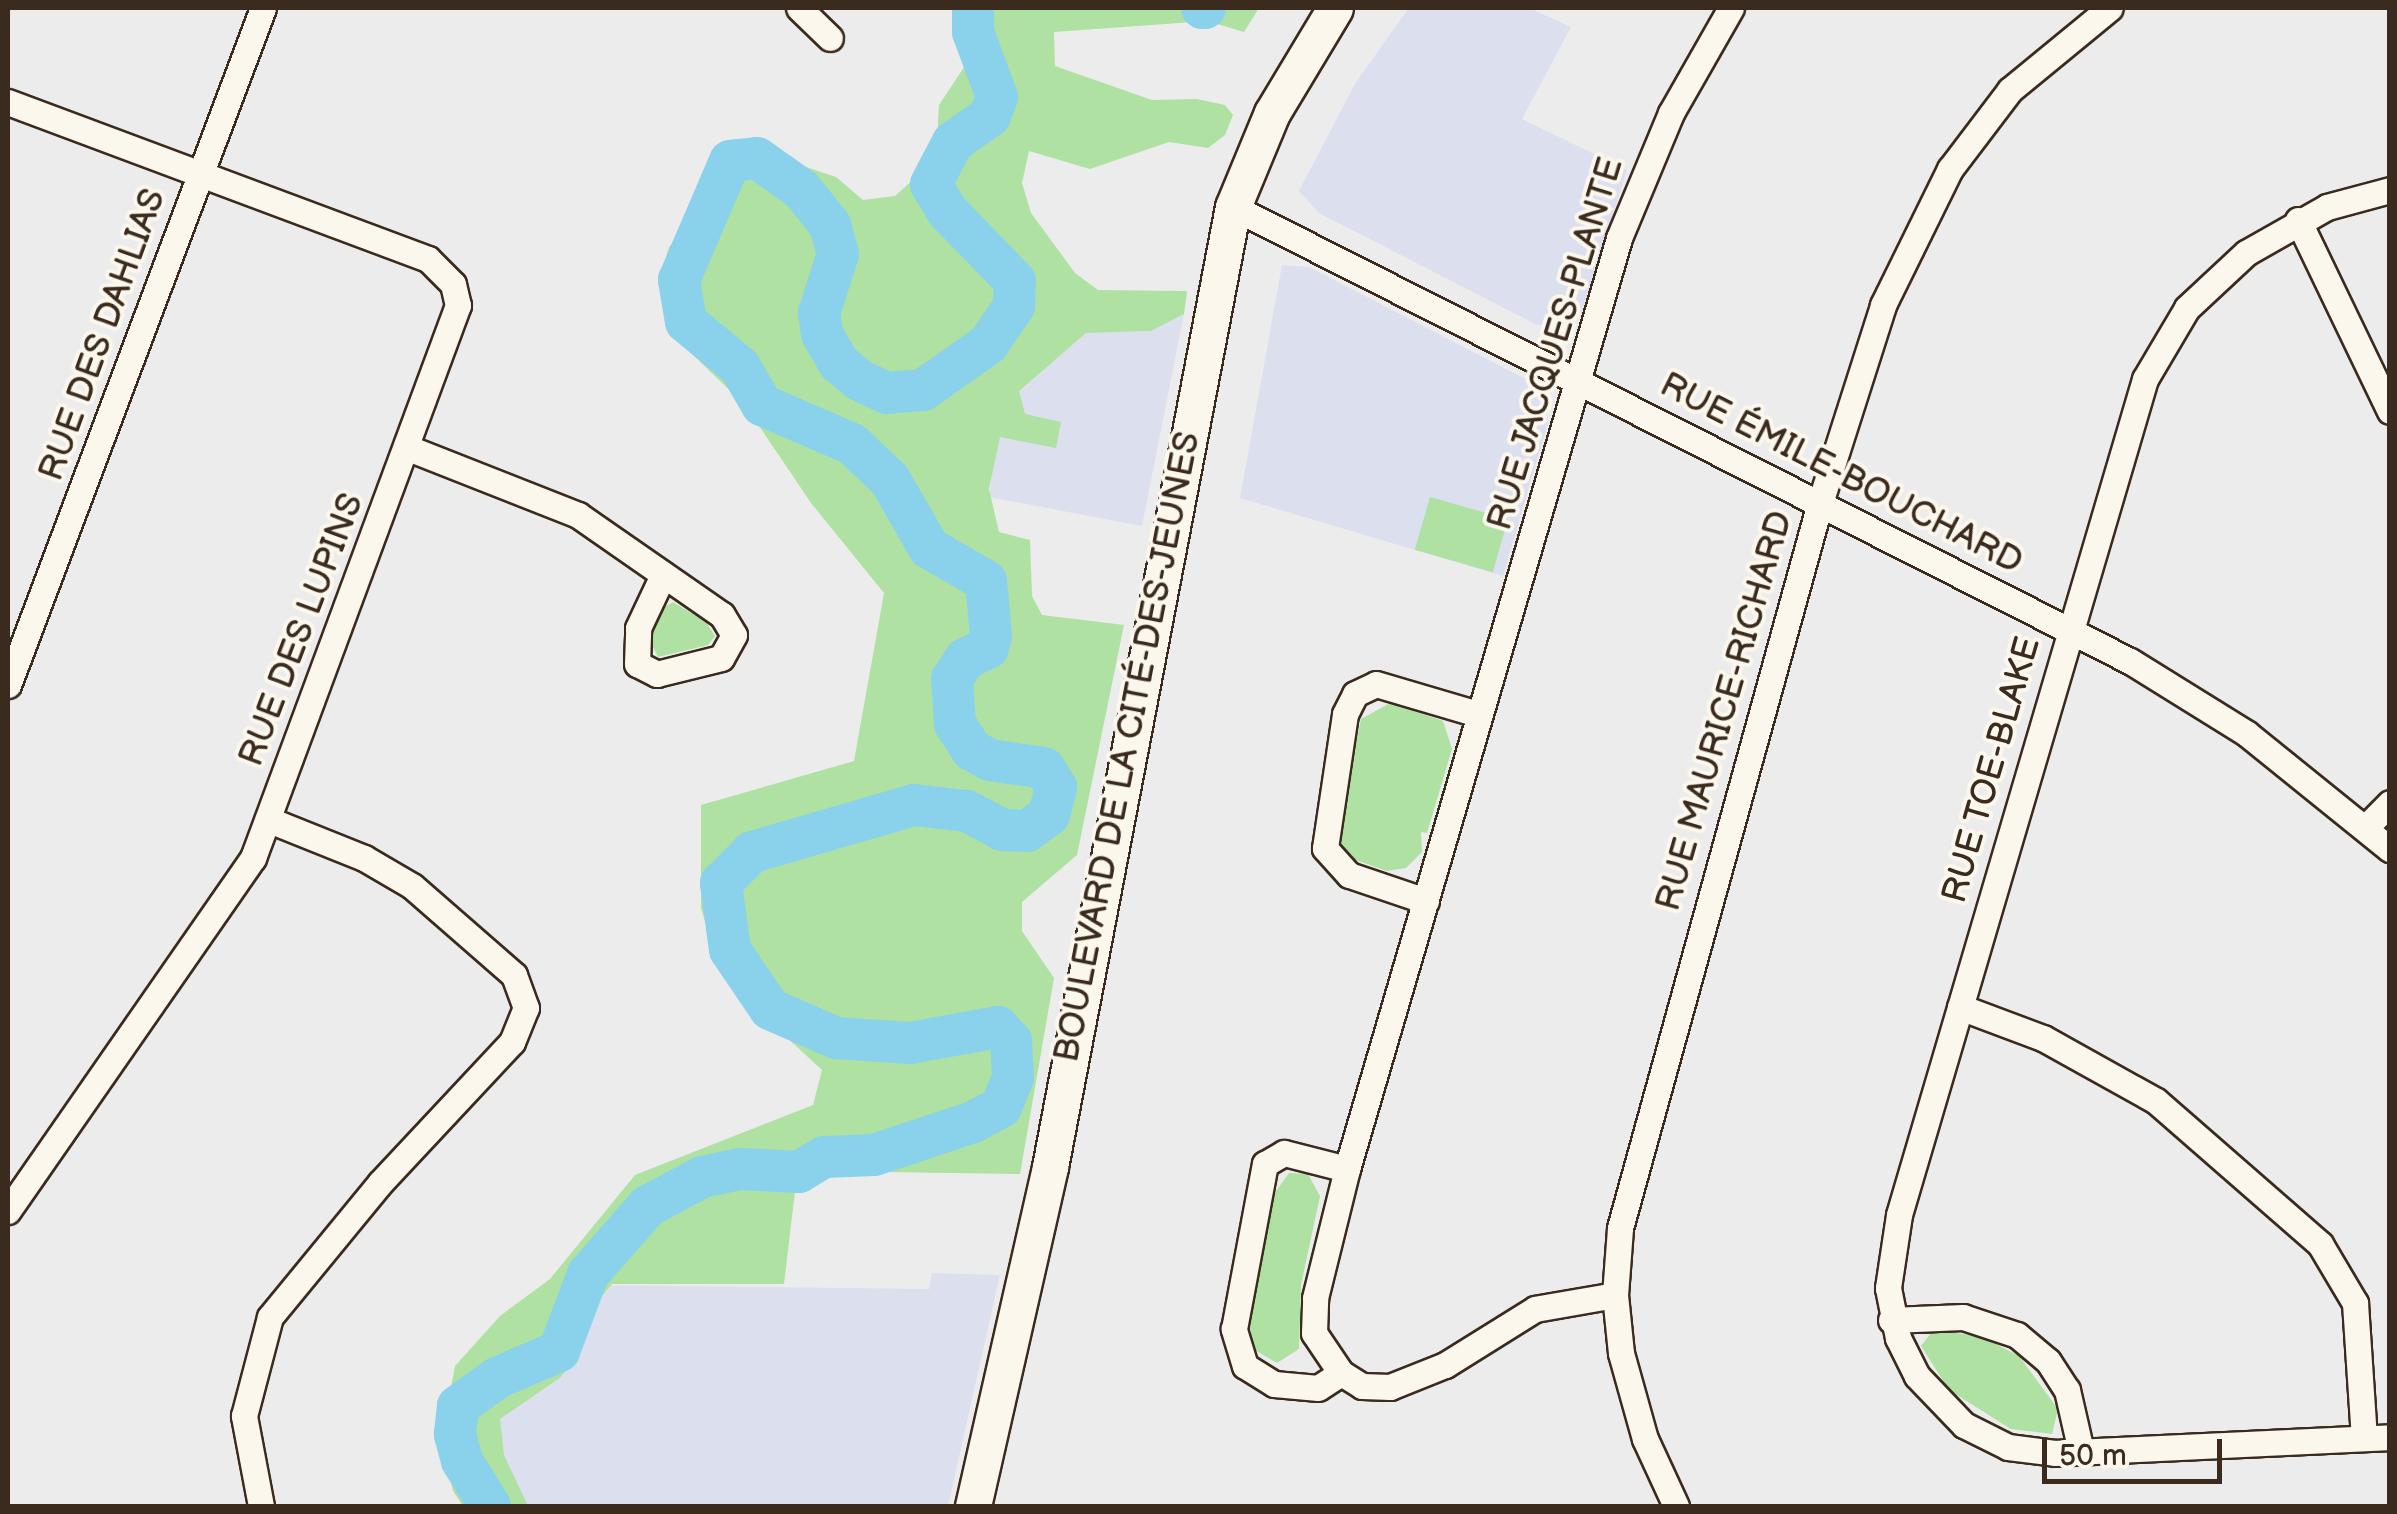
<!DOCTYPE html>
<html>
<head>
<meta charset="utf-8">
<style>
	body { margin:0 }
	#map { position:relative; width:2397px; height:1514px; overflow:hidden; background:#edeced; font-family:"Balsamiq Sans",sans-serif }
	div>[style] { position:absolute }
	.built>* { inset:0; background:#dcdfee }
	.green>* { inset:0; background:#aee1a2; transform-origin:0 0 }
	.river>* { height:42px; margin:-21px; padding:0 21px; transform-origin:21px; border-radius:21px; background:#8ad2eb }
	.roads { filter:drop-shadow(2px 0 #3b2a1e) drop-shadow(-2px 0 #3b2a1e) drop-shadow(0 2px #3b2a1e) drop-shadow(0 -2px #3b2a1e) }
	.street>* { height:25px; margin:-12.5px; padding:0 12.5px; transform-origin:12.5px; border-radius:12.5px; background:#fbf7ec }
	.secondary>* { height:35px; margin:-17.5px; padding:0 17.5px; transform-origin:17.5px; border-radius:17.5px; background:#fbf7ec }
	span { translate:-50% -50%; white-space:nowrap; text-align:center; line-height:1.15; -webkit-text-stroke:8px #fbf7ec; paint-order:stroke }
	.street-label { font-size:35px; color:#3b2a1e }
	.frame { position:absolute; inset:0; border:10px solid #3b2a1e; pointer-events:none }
	.scale { position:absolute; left:2042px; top:1439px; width:180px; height:45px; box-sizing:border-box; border:5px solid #3b2a1e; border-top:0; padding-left:12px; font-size:30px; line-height:35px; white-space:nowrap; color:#3b2a1e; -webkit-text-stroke:8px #fbf7ec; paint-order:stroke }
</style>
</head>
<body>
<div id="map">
	<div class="built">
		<i style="clip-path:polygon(1409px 8px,1529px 8px,1571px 27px,1522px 119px,1627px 170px,1581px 314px,1575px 311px,1566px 324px,1537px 325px,1319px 213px,1299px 191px,1356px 82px)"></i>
		<i style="clip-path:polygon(1282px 265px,1309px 267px,1543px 388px,1548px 422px,1503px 576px,1240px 498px)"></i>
		<i style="clip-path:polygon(1184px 314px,1142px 526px,989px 497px,992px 474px,970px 431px,1086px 333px,1151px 331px)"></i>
		<i style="clip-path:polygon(932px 1273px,1000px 1275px,948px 1506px,503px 1506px,473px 1416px,593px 1285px,929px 1289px)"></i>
	</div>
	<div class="green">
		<i style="clip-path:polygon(961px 8px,1259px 8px,1244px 32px,1207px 21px,1054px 32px,1055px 66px,1152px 100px,1197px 99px,1225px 105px,1233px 115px,1225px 135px,1208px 148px,1169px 142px,1090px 169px,1029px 151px,1022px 183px,1031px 213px,1075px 273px,1098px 290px,1187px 291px,1184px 314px,1151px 331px,1086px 333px,1019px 391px,1025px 414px,1061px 422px,1056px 448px,1000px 437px,989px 489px,999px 532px,1030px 540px,1032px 596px,1042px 615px,1124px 625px,1077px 855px,1022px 902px,1022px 931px,1054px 978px,1020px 1174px,815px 1171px,796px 1183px,784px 1284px,612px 1284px,596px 1303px,582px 1348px,561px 1377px,500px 1419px,504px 1455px,528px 1506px,463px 1506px,453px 1491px,441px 1439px,455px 1366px,500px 1316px,550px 1279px,635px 1175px,813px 1105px,822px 1070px,754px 1007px,717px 962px,701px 908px,701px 805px,854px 761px,884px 593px,811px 503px,745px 405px,690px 352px,666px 310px,660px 277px,669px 247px,693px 218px,720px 161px,746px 147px,836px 177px,863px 200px,895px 196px,936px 159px,939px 105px,974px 52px)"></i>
		<i style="left:1430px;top:497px;width:81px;height:55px;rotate:16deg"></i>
		<i style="clip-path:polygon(673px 602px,706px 622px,715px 636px,708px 645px,658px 657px,650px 641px,663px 608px)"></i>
		<i style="clip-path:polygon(1390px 703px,1443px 721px,1452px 749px,1427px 833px,1421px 832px,1422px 852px,1406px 868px,1387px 871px,1356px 860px,1342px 846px,1339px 829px,1361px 719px)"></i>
		<i style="clip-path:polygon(1289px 1173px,1308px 1174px,1320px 1196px,1301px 1285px,1299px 1349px,1277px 1363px,1253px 1349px,1250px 1327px,1271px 1198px)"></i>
		<i style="clip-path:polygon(1944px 1331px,1982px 1337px,2019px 1356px,2058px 1409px,2052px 1434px,2011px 1429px,1949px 1390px,1921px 1346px,1931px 1333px)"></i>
	</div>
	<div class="river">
		<i style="left:1202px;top:8px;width:3px"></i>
		<i style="left:490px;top:1506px;width:53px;rotate:-121.9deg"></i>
		<i style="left:462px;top:1461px;width:28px;rotate:-105deg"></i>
		<i style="left:455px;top:1434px;width:28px;rotate:-84deg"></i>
		<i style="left:458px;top:1406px;width:48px;rotate:-35.7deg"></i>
		<i style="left:497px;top:1378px;width:68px;rotate:-23.5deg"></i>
		<i style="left:559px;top:1351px;width:82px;rotate:-69.4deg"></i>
		<i style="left:588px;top:1274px;width:91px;rotate:-48.6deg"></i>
		<i style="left:648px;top:1206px;width:61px;rotate:-28.2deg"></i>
		<i style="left:702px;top:1177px;width:40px;rotate:-12deg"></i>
		<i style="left:741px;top:1169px;width:58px;rotate:3deg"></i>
		<i style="left:799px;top:1172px;width:29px;rotate:-31deg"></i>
		<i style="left:824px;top:1157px;width:50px;rotate:-2.3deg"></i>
		<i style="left:874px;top:1155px;width:104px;rotate:-18.4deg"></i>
		<i style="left:973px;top:1122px;width:32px;rotate:-28deg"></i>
		<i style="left:1001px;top:1107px;width:31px;rotate:-68deg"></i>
		<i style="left:1013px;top:1078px;width:37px;rotate:-93deg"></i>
		<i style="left:1011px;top:1041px;width:19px;rotate:-133deg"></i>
		<i style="left:998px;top:1027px;width:89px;rotate:169.7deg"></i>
		<i style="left:910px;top:1043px;width:74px;rotate:-176.1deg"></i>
		<i style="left:836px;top:1038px;width:72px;rotate:-156.3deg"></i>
		<i style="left:770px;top:1009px;width:71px;rotate:-124.1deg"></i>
		<i style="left:730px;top:950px;width:68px;rotate:-97.7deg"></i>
		<i style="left:721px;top:883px;width:44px;rotate:-45deg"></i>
		<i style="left:752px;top:852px;width:169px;rotate:-16.2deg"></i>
		<i style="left:914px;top:805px;width:53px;rotate:6.5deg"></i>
		<i style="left:967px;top:811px;width:40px;rotate:28deg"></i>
		<i style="left:1002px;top:830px;width:25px;rotate:2deg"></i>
		<i style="left:1027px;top:831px;width:27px;rotate:-36deg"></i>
		<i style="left:1049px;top:815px;width:29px;rotate:-76deg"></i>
		<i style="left:1056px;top:787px;width:22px;rotate:-122deg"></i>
		<i style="left:1044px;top:768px;width:55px;rotate:-171.6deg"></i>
		<i style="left:990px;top:760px;width:21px;rotate:-151deg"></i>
		<i style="left:972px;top:750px;width:31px;rotate:-123deg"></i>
		<i style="left:955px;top:724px;width:45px;rotate:-93.8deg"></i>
		<i style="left:952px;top:679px;width:24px;rotate:-57deg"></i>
		<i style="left:965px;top:659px;width:25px;rotate:-26deg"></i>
		<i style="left:988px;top:648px;width:13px;rotate:-77deg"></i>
		<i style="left:991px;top:635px;width:54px;rotate:-95.3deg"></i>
		<i style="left:986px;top:581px;width:66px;rotate:-149.9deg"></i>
		<i style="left:929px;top:548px;width:78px;rotate:-119.8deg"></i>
		<i style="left:890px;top:480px;width:52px;rotate:-136.5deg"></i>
		<i style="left:852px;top:444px;width:98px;rotate:-156.6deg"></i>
		<i style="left:762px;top:405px;width:44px;rotate:-120.1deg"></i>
		<i style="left:740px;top:367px;width:70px;rotate:-140.2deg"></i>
		<i style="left:686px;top:322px;width:43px;rotate:-99.5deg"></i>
		<i style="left:679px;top:280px;width:129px;rotate:-66.8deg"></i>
		<i style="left:730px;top:161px;width:27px;rotate:-6deg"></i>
		<i style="left:757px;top:158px;width:54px;rotate:35.2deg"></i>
		<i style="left:801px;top:189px;width:46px;rotate:51.1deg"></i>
		<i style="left:830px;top:225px;width:30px;rotate:75deg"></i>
		<i style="left:838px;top:254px;width:62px;rotate:107.9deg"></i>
		<i style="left:819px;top:313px;width:21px;rotate:82deg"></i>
		<i style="left:822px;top:334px;width:34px;rotate:60deg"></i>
		<i style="left:839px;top:363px;width:26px;rotate:40deg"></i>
		<i style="left:859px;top:380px;width:31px;rotate:25deg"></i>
		<i style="left:887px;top:393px;width:36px;rotate:-5deg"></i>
		<i style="left:923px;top:390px;width:80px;rotate:-35.3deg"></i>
		<i style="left:988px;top:344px;width:46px;rotate:-55.6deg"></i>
		<i style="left:1014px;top:306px;width:25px;rotate:-88deg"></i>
		<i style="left:1015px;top:281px;width:98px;rotate:-134.2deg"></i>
		<i style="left:947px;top:211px;width:31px;rotate:-121deg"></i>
		<i style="left:931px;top:184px;width:47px;rotate:-62.4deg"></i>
		<i style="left:953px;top:142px;width:45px;rotate:-35.1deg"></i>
		<i style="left:990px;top:116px;width:20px;rotate:-70deg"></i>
		<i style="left:997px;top:97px;width:69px;rotate:-110.3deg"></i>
		<i style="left:973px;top:32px;width:24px;rotate:-90deg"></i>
	</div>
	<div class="roads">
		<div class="street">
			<i style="left:799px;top:8px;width:43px;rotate:44.1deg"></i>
			<i style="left:8px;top:102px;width:448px;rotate:20.5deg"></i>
			<i style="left:428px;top:259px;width:35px;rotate:45deg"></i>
			<i style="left:453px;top:284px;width:22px;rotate:77deg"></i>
			<i style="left:458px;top:305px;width:590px;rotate:110.34deg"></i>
			<i style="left:253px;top:858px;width:430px;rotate:124.8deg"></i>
			<i style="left:2390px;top:190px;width:65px;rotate:164.9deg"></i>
			<i style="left:2327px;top:207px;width:93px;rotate:150.4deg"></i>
			<i style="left:2246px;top:253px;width:81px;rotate:137deg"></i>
			<i style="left:2187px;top:308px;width:82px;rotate:120.6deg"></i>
			<i style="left:2145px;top:379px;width:871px;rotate:106.4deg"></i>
			<i style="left:1899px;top:1215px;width:74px;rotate:98.6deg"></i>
			<i style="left:1888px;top:1288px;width:51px;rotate:78.7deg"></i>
			<i style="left:1898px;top:1338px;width:42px;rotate:63.4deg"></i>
			<i style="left:1917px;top:1376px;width:68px;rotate:46.2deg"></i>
			<i style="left:1964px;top:1425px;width:49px;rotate:26.6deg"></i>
			<i style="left:2008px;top:1447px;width:47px;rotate:7.3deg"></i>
			<i style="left:2055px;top:1453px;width:335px;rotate:-2.7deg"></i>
			<i style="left:1233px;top:207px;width:1005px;rotate:26.85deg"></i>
			<i style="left:2130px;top:661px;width:137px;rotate:31.8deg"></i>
			<i style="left:2246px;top:733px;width:185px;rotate:38.9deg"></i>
			<i style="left:2298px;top:220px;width:212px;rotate:64.3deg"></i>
			<i style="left:408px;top:448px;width:183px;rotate:21.5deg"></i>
			<i style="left:578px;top:515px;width:175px;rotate:34.8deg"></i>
			<i style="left:722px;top:615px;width:23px;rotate:59deg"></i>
			<i style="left:734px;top:635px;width:26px;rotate:119deg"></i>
			<i style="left:721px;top:658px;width:66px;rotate:166deg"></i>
			<i style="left:657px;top:674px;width:22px;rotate:-153deg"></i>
			<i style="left:637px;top:664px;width:36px;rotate:-88deg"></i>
			<i style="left:638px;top:628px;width:59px;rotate:-64.7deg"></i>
			<i style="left:8px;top:685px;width:723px;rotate:-69.36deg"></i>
			<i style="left:2366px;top:827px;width:34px;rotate:-45deg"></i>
			<i style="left:1426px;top:901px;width:81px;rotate:-161.3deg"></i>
			<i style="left:1349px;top:875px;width:36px;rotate:-132deg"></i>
			<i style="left:1325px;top:848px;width:135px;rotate:-81.5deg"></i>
			<i style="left:1345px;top:714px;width:22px;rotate:-63deg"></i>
			<i style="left:1355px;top:694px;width:23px;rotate:-25deg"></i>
			<i style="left:1376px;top:684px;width:106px;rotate:16.4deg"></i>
			<i style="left:1960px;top:1007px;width:89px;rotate:20.5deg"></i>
			<i style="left:2043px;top:1038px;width:129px;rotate:29.1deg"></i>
			<i style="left:2156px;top:1101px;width:218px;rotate:41.1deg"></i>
			<i style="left:2320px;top:1244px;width:69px;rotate:59.3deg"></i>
			<i style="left:2355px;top:1303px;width:135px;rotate:86.2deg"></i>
			<i style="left:1615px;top:1295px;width:81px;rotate:170.1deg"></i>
			<i style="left:1535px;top:1309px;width:106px;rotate:148.1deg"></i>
			<i style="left:1445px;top:1365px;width:59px;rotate:158.2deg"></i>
			<i style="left:1390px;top:1387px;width:28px;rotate:-178deg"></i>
			<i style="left:1362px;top:1386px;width:25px;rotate:-148deg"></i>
			<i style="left:1341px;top:1373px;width:48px;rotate:-124deg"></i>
			<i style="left:1314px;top:1333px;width:35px;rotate:-88deg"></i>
			<i style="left:1315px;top:1298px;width:133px;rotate:-76.1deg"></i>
			<i style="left:1347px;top:1169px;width:970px;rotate:-73.71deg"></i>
			<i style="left:1619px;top:238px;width:135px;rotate:-67.4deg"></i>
			<i style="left:1671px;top:113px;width:121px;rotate:-60.3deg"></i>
			<i style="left:1891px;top:1320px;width:72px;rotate:-2.4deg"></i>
			<i style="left:1963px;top:1317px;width:57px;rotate:18.4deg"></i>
			<i style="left:2017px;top:1335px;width:40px;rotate:40deg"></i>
			<i style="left:2048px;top:1361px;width:35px;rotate:57deg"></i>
			<i style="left:2067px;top:1390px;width:63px;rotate:77.1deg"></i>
			<i style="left:1341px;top:1373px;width:27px;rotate:147deg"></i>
			<i style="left:1318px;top:1388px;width:44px;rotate:-174.8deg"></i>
			<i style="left:1274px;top:1384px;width:34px;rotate:-148deg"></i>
			<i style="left:1245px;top:1366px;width:39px;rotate:-107deg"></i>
			<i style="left:1234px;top:1329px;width:168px;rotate:-79.4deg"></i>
			<i style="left:1265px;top:1164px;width:22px;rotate:-30deg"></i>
			<i style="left:1284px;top:1153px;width:65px;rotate:14.3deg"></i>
			<i style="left:261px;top:1506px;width:92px;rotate:-100.7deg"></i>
			<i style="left:244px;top:1416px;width:102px;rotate:-75.3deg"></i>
			<i style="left:270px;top:1317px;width:173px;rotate:-50.6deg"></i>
			<i style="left:380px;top:1183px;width:193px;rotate:-46.9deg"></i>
			<i style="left:512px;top:1042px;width:37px;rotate:-68deg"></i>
			<i style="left:526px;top:1008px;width:35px;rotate:-110deg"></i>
			<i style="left:514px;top:975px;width:135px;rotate:-138.9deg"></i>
			<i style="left:412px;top:886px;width:56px;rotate:-149.7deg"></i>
			<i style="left:364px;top:858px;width:102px;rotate:-158.2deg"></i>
			<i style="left:1676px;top:1506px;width:74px;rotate:-114.8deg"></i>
			<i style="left:1645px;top:1439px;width:89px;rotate:-105.6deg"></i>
			<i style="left:1621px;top:1353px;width:58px;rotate:-95.9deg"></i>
			<i style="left:1615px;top:1295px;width:67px;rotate:-85.7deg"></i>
			<i style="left:1620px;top:1228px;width:752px;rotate:-74.58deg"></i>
			<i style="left:1820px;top:503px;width:208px;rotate:-72.3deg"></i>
			<i style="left:1883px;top:305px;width:152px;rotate:-63.8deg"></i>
			<i style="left:1950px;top:169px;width:99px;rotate:-52.8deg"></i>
			<i style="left:2010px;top:90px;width:129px;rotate:-39.4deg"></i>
		</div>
		<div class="secondary">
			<i style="left:973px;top:1506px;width:348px;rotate:-77.2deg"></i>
			<i style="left:1050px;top:1167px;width:977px;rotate:-79.21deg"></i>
			<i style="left:1233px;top:207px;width:102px;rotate:-67.5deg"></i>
			<i style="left:1272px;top:113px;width:122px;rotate:-59deg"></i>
		</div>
	</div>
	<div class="street-label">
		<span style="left:103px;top:335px;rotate:-70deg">RUE DES DAHLIAS</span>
		<span style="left:1556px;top:344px;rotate:-73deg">RUE JACQUES-PLANTE</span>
		<span style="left:1841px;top:474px;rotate:27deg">RUE ÉMILE-BOUCHARD</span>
		<span style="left:302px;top:630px;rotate:-69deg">RUE DES LUPINS</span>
		<span style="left:1725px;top:711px;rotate:-74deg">RUE MAURICE-RICHARD</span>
		<span style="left:1128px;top:747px;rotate:-79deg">BOULEVARD DE LA CITÉ-DES-JEUNES</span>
		<span style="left:1992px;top:770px;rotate:-74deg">RUE TOE-BLAKE</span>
	</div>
	<div class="frame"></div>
	<div class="scale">50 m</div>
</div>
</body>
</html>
